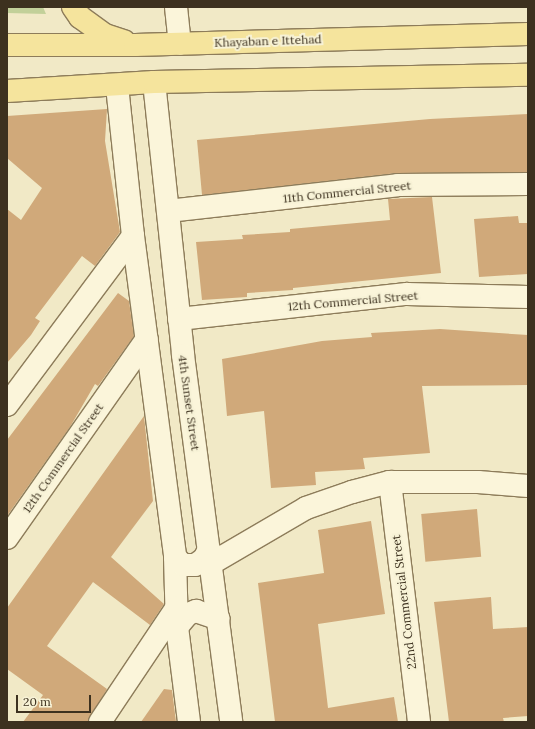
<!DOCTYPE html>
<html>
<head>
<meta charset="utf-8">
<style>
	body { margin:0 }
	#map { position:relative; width:535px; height:729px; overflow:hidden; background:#f1e9c6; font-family:Lora,serif }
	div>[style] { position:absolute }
	.green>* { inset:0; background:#c2d099 }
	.building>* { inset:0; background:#d0a97a; transform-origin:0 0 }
	.roads { filter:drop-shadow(1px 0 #8d7c5a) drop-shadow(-1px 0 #8d7c5a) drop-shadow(0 1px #8d7c5a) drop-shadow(0 -1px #8d7c5a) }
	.minor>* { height:22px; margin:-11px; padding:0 11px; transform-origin:11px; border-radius:11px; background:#fbf5da }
	.major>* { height:22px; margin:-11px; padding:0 11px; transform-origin:11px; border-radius:11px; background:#f5e49d }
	span { translate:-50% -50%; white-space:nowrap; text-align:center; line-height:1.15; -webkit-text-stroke:4px #f7f2d6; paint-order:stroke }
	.street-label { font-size:12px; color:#3d311f }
	.frame { position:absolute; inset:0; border:8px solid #3d311f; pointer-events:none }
	.scale { position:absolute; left:16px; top:695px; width:75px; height:18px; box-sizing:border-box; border:2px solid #3d311f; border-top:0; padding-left:5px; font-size:12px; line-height:14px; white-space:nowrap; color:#3d311f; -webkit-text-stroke:3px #f7f2d6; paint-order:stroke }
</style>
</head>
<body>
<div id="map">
	<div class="green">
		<i style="clip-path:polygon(7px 7px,43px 7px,46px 14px,7px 13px)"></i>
	</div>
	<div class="building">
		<i style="clip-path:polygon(107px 109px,105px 141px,120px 232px,95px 266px,82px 256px,35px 318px,40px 321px,31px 335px,7px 363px,7px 209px,21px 220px,42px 188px,7px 158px,7px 116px)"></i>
		<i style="clip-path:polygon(528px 114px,528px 172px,397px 173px,202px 195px,197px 140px,430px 119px)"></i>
		<i style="clip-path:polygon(432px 197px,441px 273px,293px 288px,293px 290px,247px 293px,247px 297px,202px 300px,196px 242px,243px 239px,242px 235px,290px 232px,290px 229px,390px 220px,388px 199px)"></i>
		<i style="clip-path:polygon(518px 216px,519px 223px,528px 223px,528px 274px,479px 277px,474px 219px)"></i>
		<i style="clip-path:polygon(118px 293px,129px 301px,134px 336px,98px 386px,95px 384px,70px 427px,7px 516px,7px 440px)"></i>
		<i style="clip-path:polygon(440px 329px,528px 335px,528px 385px,422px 386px,430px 453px,363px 458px,365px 469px,315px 472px,316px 485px,271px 488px,264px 411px,227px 416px,222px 359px,322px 341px,372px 337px,371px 333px)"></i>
		<i style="clip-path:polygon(144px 416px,153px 501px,111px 557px,164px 604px,150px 625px,93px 582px,47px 646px,107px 689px,88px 722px,23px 722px,43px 695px,7px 669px,7px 608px)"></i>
		<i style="left:477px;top:509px;width:48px;height:56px;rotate:85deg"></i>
		<i style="clip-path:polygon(371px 521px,385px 614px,318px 624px,328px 708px,394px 697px,398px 722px,275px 722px,258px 583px,324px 573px,318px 530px)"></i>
		<i style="clip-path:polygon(491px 597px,493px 629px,528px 627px,528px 716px,503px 718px,504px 722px,449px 722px,434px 602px)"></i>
		<i style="clip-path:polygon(164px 689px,172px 690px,176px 722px,141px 722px)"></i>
	</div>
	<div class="roads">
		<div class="minor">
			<i style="left:176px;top:7px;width:37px;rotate:84deg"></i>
			<i style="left:154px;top:82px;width:275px;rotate:83.9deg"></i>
			<i style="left:183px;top:355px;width:370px;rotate:82.5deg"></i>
			<i style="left:117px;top:86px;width:151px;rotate:83.9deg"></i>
			<i style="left:133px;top:236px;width:324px;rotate:82.5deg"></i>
			<i style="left:175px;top:557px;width:70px;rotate:88.4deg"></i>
			<i style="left:177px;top:627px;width:96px;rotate:82.8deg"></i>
			<i style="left:168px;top:211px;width:231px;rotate:-6.4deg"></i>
			<i style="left:398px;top:185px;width:130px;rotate:-0.4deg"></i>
			<i style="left:179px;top:319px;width:229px;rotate:-6.3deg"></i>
			<i style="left:407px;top:294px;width:121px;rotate:1.4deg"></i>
			<i style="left:7px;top:405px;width:211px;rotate:-53.3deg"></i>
			<i style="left:390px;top:482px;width:242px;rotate:83.1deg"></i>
			<i style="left:7px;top:538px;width:243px;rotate:-54.9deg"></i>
			<i style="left:175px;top:557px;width:11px;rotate:45deg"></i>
			<i style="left:183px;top:565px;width:12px"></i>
			<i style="left:195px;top:565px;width:11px;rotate:-34deg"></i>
			<i style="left:204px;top:559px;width:11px;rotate:-63deg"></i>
			<i style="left:212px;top:563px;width:109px;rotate:-30.3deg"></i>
			<i style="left:306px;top:508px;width:49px;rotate:-19.2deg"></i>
			<i style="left:352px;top:492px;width:39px;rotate:-15deg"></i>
			<i style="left:390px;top:482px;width:88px"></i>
			<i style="left:478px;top:482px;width:50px;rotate:4.6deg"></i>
			<i style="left:177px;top:627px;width:17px;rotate:-50deg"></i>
			<i style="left:188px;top:614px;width:9px;rotate:-21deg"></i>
			<i style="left:196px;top:611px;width:24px;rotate:19deg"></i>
			<i style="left:100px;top:722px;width:138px;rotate:-56.2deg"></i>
		</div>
		<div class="major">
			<i style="left:73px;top:7px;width:12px;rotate:55deg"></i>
			<i style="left:80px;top:17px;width:31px;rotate:36deg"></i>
			<i style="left:105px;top:35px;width:20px;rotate:18deg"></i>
			<i style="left:7px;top:45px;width:128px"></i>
			<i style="left:135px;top:45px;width:393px;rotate:-1.6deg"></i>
			<i style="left:7px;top:91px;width:147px;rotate:-3.5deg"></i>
			<i style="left:154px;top:82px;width:374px;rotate:-1.1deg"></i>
		</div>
	</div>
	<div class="street-label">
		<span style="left:268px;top:41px;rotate:-2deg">Khayaban e Ittehad</span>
		<span style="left:347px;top:192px;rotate:-6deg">11th Commercial Street</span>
		<span style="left:353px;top:301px;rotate:-5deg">12th Commercial Street</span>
		<span style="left:189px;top:403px;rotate:82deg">4th Sunset Street</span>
		<span style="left:63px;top:458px;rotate:-55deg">12th Commercial Street</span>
		<span style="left:404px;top:602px;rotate:-97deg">22nd Commercial Street</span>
	</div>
	<div class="frame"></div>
	<div class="scale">20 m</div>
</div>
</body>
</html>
